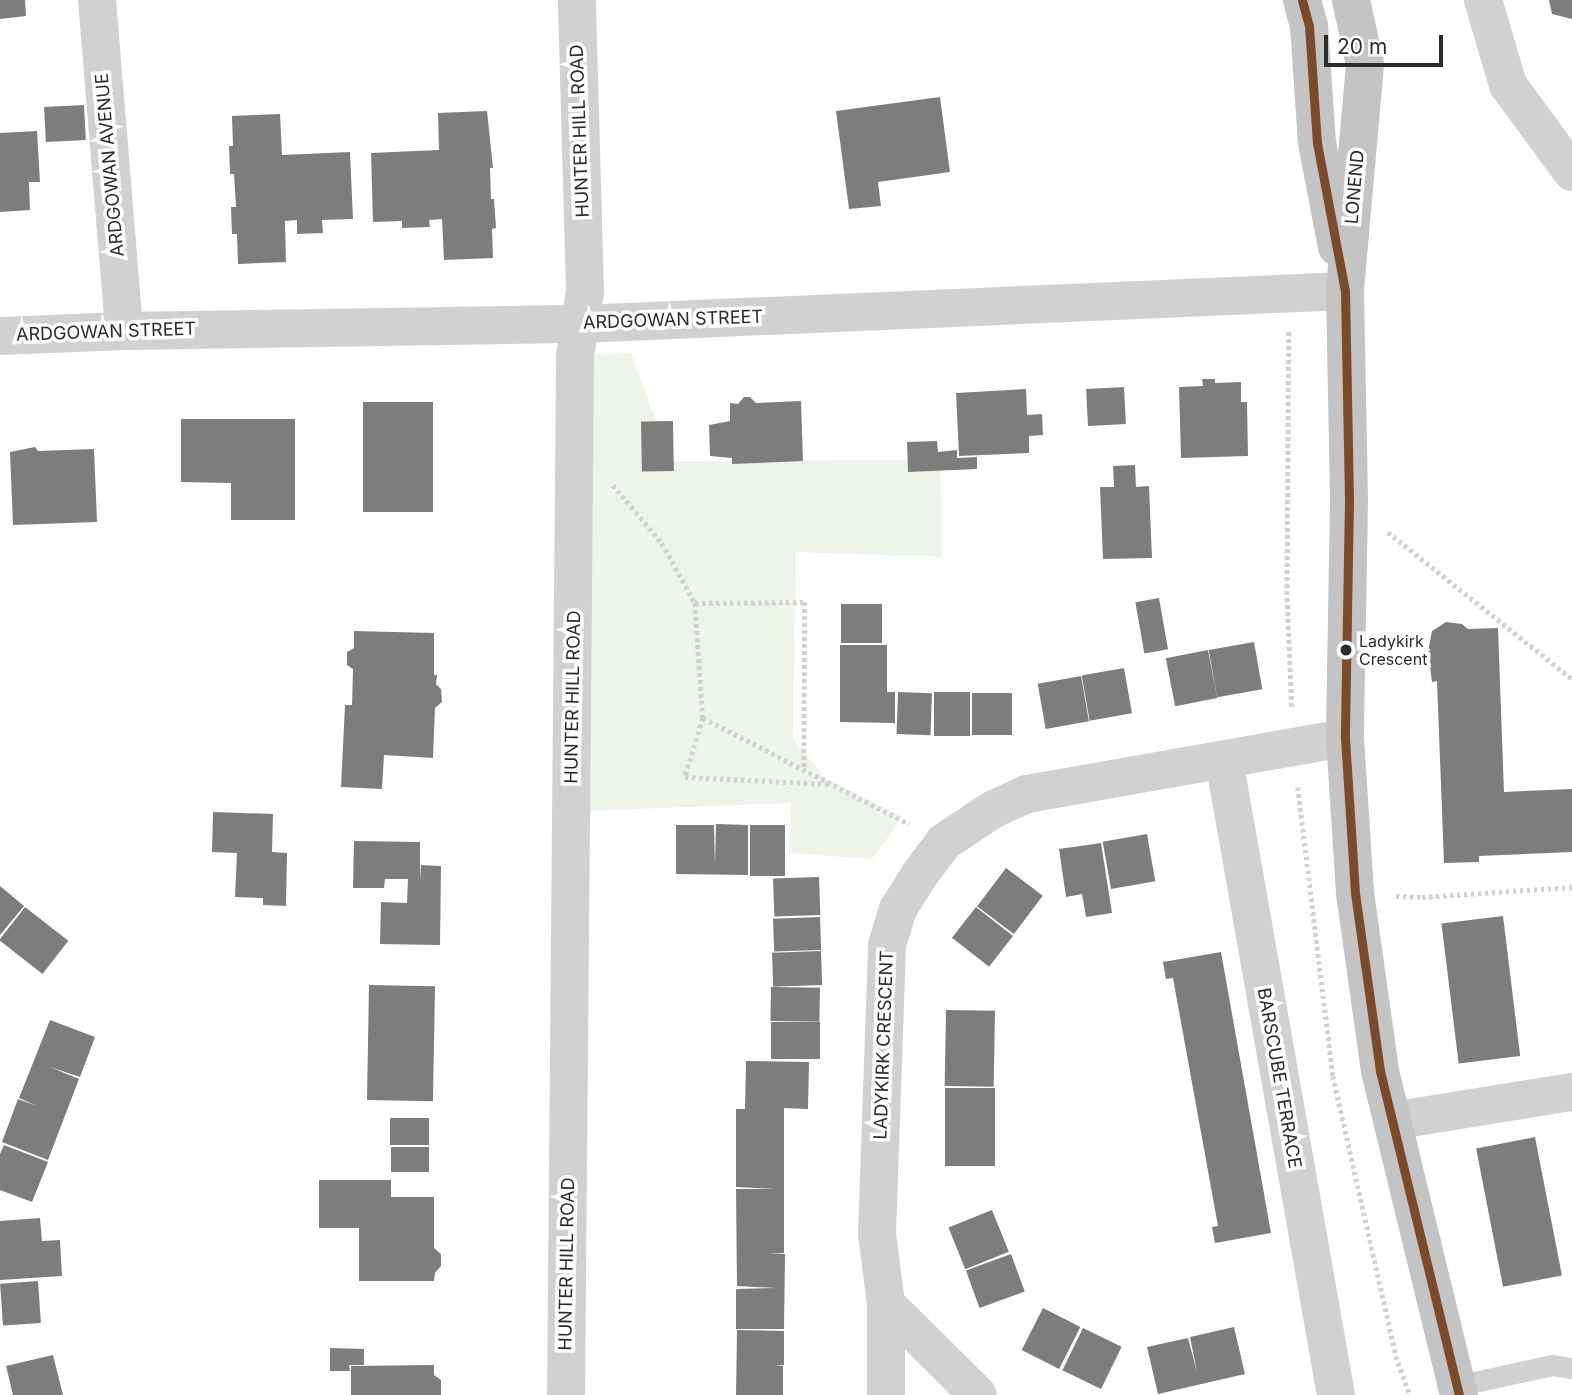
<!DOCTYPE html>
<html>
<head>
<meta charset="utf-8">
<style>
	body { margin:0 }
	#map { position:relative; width:1572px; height:1395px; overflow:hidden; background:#fff; font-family:Inter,sans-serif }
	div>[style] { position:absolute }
	.green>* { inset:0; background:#eef4ea }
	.building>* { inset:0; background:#7d7d7d; transform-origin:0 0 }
	.path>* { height:4.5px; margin-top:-2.25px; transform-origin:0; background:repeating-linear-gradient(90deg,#d1d1d1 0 3.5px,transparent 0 7px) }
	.service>* { height:21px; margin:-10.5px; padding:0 10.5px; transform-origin:10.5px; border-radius:10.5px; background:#d1d1d1 }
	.minor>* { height:38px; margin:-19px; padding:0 19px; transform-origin:19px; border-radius:19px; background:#d1d1d1 }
	.primary>* { height:38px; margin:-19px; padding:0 19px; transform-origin:19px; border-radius:19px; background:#c4c4c4 }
	.bus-1>* { height:9px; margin:-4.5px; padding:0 4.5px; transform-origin:4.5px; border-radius:4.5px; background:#7a4b2a }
	.dots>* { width:19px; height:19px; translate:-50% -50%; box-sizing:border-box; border:4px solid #fff; border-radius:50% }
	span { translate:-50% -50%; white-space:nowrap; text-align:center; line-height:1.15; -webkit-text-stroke:7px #fff; paint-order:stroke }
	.bus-label { font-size:16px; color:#2c2c2c }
	.left { translate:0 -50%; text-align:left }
	.street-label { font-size:18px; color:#2c2c2c }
	.scale { position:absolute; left:1324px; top:35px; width:119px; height:32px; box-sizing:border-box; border:4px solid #2c2c2c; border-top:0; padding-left:9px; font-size:21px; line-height:24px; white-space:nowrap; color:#2c2c2c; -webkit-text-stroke:5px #fff; paint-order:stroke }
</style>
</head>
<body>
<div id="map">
	<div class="green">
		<i style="clip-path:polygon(631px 353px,671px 461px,940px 460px,942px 557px,796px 552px,793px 739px,826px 779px,903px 817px,872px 859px,789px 853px,791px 803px,586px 811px,593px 355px)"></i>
	</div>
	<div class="building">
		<i style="clip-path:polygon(0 0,25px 0,26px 16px,0 19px)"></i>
		<i style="clip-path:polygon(1549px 0,1572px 0,1572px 19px,1552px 14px)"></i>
		<i style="clip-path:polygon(940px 97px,950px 172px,878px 182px,881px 206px,849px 209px,836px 111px)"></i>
		<i style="left:84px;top:105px;width:35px;height:40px;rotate:87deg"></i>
		<i style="clip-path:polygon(487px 111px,493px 168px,490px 168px,491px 199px,494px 199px,496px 228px,492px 229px,493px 258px,444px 260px,442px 219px,429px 220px,430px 227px,402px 228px,402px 221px,373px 222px,371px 153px,439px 150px,438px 113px)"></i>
		<i style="clip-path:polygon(280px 114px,282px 155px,350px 152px,353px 219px,322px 220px,323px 233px,297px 234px,297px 220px,285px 221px,286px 262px,238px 264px,237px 234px,232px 234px,231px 207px,236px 207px,234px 174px,230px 174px,229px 146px,233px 146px,232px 116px)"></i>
		<i style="clip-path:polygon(37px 131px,40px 182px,29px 182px,30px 210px,0 212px,0 133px)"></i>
		<i style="clip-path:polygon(1202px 379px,1215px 379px,1215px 383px,1241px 382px,1241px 402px,1247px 402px,1248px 456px,1181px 458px,1179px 387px,1203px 386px)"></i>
		<i style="left:1124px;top:387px;width:37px;height:38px;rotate:87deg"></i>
		<i style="clip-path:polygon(1026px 389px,1027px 415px,1042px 414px,1043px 435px,1029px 436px,1029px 453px,959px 456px,956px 393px)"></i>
		<i style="clip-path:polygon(744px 397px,750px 397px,756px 403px,801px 401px,803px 461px,732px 464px,732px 458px,710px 456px,709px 425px,730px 421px,730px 403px,738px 404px)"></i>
		<i style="left:363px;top:402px;width:70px;height:110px"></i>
		<i style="clip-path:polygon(181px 419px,295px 419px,295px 520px,231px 520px,231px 483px,181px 482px)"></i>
		<i style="left:673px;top:421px;width:50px;height:32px;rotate:89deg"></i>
		<i style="clip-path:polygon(937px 441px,938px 452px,957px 450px,957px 458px,977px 457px,977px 469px,908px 472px,907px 442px)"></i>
		<i style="clip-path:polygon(35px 447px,38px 451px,94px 449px,97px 522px,13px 525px,10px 452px)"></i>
		<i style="clip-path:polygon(1135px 465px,1136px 487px,1149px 486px,1152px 558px,1103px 559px,1100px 487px,1114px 487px,1113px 466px)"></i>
		<i style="left:1159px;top:598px;width:52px;height:24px;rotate:80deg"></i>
		<i style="left:841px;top:604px;width:41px;height:39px"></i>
		<i style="clip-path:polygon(1446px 622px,1462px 624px,1468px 629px,1498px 628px,1504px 792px,1572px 789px,1572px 852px,1479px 856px,1479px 862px,1444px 863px,1437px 681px,1432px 682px,1428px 651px,1432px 631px)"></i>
		<i style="clip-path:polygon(354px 631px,434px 633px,434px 675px,437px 675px,436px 684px,441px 689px,442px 702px,435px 708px,433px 758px,384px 755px,382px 789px,341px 787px,345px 705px,352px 705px,353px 669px,347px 665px,347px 652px,354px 648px)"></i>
		<i style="left:1254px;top:642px;width:48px;height:46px;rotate:80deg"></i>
		<i style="clip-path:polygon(840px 645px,887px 645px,887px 692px,895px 692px,895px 723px,840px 722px)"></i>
		<i style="left:1208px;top:650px;width:49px;height:43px;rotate:79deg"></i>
		<i style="left:1124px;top:668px;width:46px;height:43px;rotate:80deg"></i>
		<i style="left:1081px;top:676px;width:46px;height:44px;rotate:80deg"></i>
		<i style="left:898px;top:692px;width:34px;height:42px;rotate:2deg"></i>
		<i style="left:934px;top:692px;width:36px;height:44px"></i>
		<i style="left:972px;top:693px;width:40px;height:42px"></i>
		<i style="clip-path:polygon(213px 812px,273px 814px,272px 852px,287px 853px,286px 906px,263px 905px,263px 898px,235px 897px,237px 853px,212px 852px)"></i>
		<i style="clip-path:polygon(716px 824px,748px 825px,748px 875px,676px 874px,676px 825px,714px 825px,715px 865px)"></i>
		<i style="left:750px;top:825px;width:35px;height:51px"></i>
		<i style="left:1147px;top:834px;width:48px;height:45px;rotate:80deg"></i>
		<i style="clip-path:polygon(354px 841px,420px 842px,420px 880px,421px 865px,441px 866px,440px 945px,380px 944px,381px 902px,407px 903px,408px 879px,385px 879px,384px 888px,353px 888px)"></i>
		<i style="clip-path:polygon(1101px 843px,1112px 913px,1086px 917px,1082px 894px,1066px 897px,1059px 849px)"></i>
		<i style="left:1006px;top:868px;width:46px;height:48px;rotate:37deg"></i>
		<i style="left:819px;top:877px;width:38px;height:46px;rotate:88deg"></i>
		<i style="clip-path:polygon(0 886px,24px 906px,0 935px)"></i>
		<i style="left:25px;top:907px;width:55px;height:42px;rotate:38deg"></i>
		<i style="left:976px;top:907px;width:47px;height:39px;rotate:38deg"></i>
		<i style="left:1503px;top:916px;width:141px;height:62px;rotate:83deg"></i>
		<i style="left:820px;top:917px;width:33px;height:47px;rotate:88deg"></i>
		<i style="left:821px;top:951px;width:34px;height:49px;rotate:88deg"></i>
		<i style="clip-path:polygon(1221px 952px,1271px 1233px,1215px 1243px,1212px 1227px,1218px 1226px,1173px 978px,1166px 979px,1163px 962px)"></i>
		<i style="left:369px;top:985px;width:66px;height:115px;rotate:1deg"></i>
		<i style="left:771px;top:987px;width:49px;height:34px;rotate:1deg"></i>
		<i style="left:946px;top:1010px;width:49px;height:76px;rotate:1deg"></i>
		<i style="clip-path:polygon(50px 1020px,95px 1037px,80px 1077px,50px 1067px,79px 1079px,48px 1160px,2px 1142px,18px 1099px,37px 1106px,19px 1098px)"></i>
		<i style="left:771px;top:1022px;width:49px;height:37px"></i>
		<i style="clip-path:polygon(746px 1061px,809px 1062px,808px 1109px,784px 1108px,784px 1253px,768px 1253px,785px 1254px,784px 1329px,736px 1329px,736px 1289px,776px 1288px,737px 1286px,736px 1189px,774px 1189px,736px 1187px,736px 1109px,745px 1109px)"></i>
		<i style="left:945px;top:1088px;width:50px;height:78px"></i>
		<i style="left:390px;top:1118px;width:39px;height:27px"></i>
		<i style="left:1535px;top:1137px;width:141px;height:60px;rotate:79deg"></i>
		<i style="clip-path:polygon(4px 1145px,48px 1162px,32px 1202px,0 1190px,0 1154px)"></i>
		<i style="left:391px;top:1147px;width:38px;height:25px"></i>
		<i style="clip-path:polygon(319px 1180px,391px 1180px,391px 1197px,434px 1197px,434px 1248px,441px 1254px,441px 1266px,435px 1273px,434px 1281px,359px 1281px,359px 1228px,319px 1228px)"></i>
		<i style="left:992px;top:1210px;width:45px;height:47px;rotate:68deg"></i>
		<i style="clip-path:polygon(40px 1218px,42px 1241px,60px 1240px,62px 1276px,0 1280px,0 1221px)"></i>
		<i style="left:1011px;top:1254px;width:40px;height:48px;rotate:70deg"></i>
		<i style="left:38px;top:1281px;width:42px;height:38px;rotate:86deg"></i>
		<i style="left:1043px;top:1308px;width:42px;height:47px;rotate:27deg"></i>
		<i style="clip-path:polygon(1234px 1327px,1245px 1374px,1158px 1394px,1147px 1347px,1188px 1338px,1197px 1372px,1190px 1337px)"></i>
		<i style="left:1083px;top:1328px;width:43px;height:47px;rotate:26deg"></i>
		<i style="clip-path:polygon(737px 1330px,784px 1331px,784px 1365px,775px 1365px,783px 1366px,783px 1395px,736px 1395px)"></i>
		<i style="clip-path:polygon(330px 1348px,364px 1349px,364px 1365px,349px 1365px,350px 1371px,330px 1371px)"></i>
		<i style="clip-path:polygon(53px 1355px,63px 1395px,13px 1395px,6px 1366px)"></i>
		<i style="clip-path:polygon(434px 1365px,434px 1375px,441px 1380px,441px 1395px,351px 1395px,351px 1366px)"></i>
	</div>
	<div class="path">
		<i style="left:1289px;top:332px;width:259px;rotate:90.4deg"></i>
		<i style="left:1287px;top:591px;width:117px;rotate:87.6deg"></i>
		<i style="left:613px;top:485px;width:76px;rotate:49.8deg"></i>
		<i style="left:662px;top:543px;width:68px;rotate:61.2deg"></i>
		<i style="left:695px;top:603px;width:115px;rotate:86deg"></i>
		<i style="left:703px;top:718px;width:232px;rotate:27.2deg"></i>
		<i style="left:1388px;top:532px;width:236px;rotate:38.6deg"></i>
		<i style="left:695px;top:603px;width:110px;rotate:-0.5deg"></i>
		<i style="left:805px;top:602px;width:168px;rotate:90.3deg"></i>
		<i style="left:703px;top:718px;width:62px;rotate:107deg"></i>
		<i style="left:685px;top:777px;width:144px;rotate:2.8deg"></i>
		<i style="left:1298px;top:787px;width:291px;rotate:83.1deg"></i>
		<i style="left:1333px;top:1076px;width:287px;rotate:77.3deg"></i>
		<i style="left:1396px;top:1356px;width:41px;rotate:70.3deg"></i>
		<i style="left:1396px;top:896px;width:26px;rotate:2deg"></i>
		<i style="left:1422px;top:897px;width:150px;rotate:-3.8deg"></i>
	</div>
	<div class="service">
		<i style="left:1456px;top:1386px;width:98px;rotate:-12.3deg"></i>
		<i style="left:1552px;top:1365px;width:20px;rotate:9deg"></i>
	</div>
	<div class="minor">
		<i style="left:97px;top:0;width:332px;rotate:85.3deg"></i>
		<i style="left:1483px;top:0;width:89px;rotate:73.6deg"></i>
		<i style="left:1508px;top:85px;width:108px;rotate:53.7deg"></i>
		<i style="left:0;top:336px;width:124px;rotate:-2.3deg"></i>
		<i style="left:124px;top:331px;width:457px;rotate:-0.9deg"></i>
		<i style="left:581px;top:324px;width:765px;rotate:-2.47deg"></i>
		<i style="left:1224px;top:760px;width:645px;rotate:80deg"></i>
		<i style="left:1392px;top:1121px;width:182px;rotate:-9.2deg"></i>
		<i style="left:886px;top:1304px;width:129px;rotate:44.7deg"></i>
		<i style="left:566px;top:1395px;width:1039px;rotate:-89.5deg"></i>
		<i style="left:575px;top:356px;width:65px;rotate:-81.1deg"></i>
		<i style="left:585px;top:292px;width:292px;rotate:-91.6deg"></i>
		<i style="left:886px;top:1395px;width:91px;rotate:-90deg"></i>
		<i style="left:886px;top:1304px;width:71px;rotate:-97.3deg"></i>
		<i style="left:877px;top:1234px;width:289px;rotate:-88deg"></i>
		<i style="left:887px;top:945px;width:38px;rotate:-73deg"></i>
		<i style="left:898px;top:909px;width:41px;rotate:-57.8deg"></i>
		<i style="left:920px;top:874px;width:40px;rotate:-53deg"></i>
		<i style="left:944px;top:842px;width:58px;rotate:-33.7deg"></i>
		<i style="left:992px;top:810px;width:38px;rotate:-25deg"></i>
		<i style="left:1027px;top:794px;width:323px;rotate:-10deg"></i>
	</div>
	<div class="primary">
		<i style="left:1302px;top:0;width:27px;rotate:75deg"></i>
		<i style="left:1309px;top:26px;width:117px;rotate:86.1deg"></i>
		<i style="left:1317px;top:143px;width:106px;rotate:79.1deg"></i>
		<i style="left:1351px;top:0;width:66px;rotate:77.8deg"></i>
		<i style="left:1365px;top:65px;width:227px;rotate:95.1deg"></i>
		<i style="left:1345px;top:291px;width:210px;rotate:88.9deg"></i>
		<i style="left:1349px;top:501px;width:237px;rotate:91deg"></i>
		<i style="left:1345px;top:738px;width:155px;rotate:86.3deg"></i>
		<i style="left:1355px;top:893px;width:180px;rotate:82deg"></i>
		<i style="left:1380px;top:1071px;width:333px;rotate:76.3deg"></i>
	</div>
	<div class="bus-1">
		<i style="left:1302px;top:0;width:27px;rotate:75deg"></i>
		<i style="left:1309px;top:26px;width:117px;rotate:86.1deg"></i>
		<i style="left:1317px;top:143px;width:151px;rotate:79.3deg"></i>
		<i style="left:1345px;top:291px;width:210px;rotate:88.9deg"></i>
		<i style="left:1349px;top:501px;width:237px;rotate:91deg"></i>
		<i style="left:1345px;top:738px;width:155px;rotate:86.3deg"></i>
		<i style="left:1355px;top:893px;width:180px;rotate:82deg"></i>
		<i style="left:1380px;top:1071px;width:333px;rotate:76.3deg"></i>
	</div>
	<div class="dots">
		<i style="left:1346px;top:650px;background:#2c2c2c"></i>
	</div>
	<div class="bus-label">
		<span class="left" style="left:1359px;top:650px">Ladykirk<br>Crescent</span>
	</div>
	<div class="street-label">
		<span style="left:580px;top:131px;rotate:-92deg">HUNTER HILL ROAD</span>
		<span style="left:110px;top:165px;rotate:-95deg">ARDGOWAN AVENUE</span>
		<span style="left:1355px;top:187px;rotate:-85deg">LONEND</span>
		<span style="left:673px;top:320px;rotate:-2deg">ARDGOWAN STREET</span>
		<span style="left:106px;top:332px;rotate:-2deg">ARDGOWAN STREET</span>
		<span style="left:573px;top:697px;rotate:-89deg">HUNTER HILL ROAD</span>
		<span style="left:884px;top:1045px;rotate:-88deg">LADYKIRK CRESCENT</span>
		<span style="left:1279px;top:1078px;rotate:80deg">BARSCUBE TERRACE</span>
		<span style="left:567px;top:1264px;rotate:-89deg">HUNTER HILL ROAD</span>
	</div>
	<div class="scale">20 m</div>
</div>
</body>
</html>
